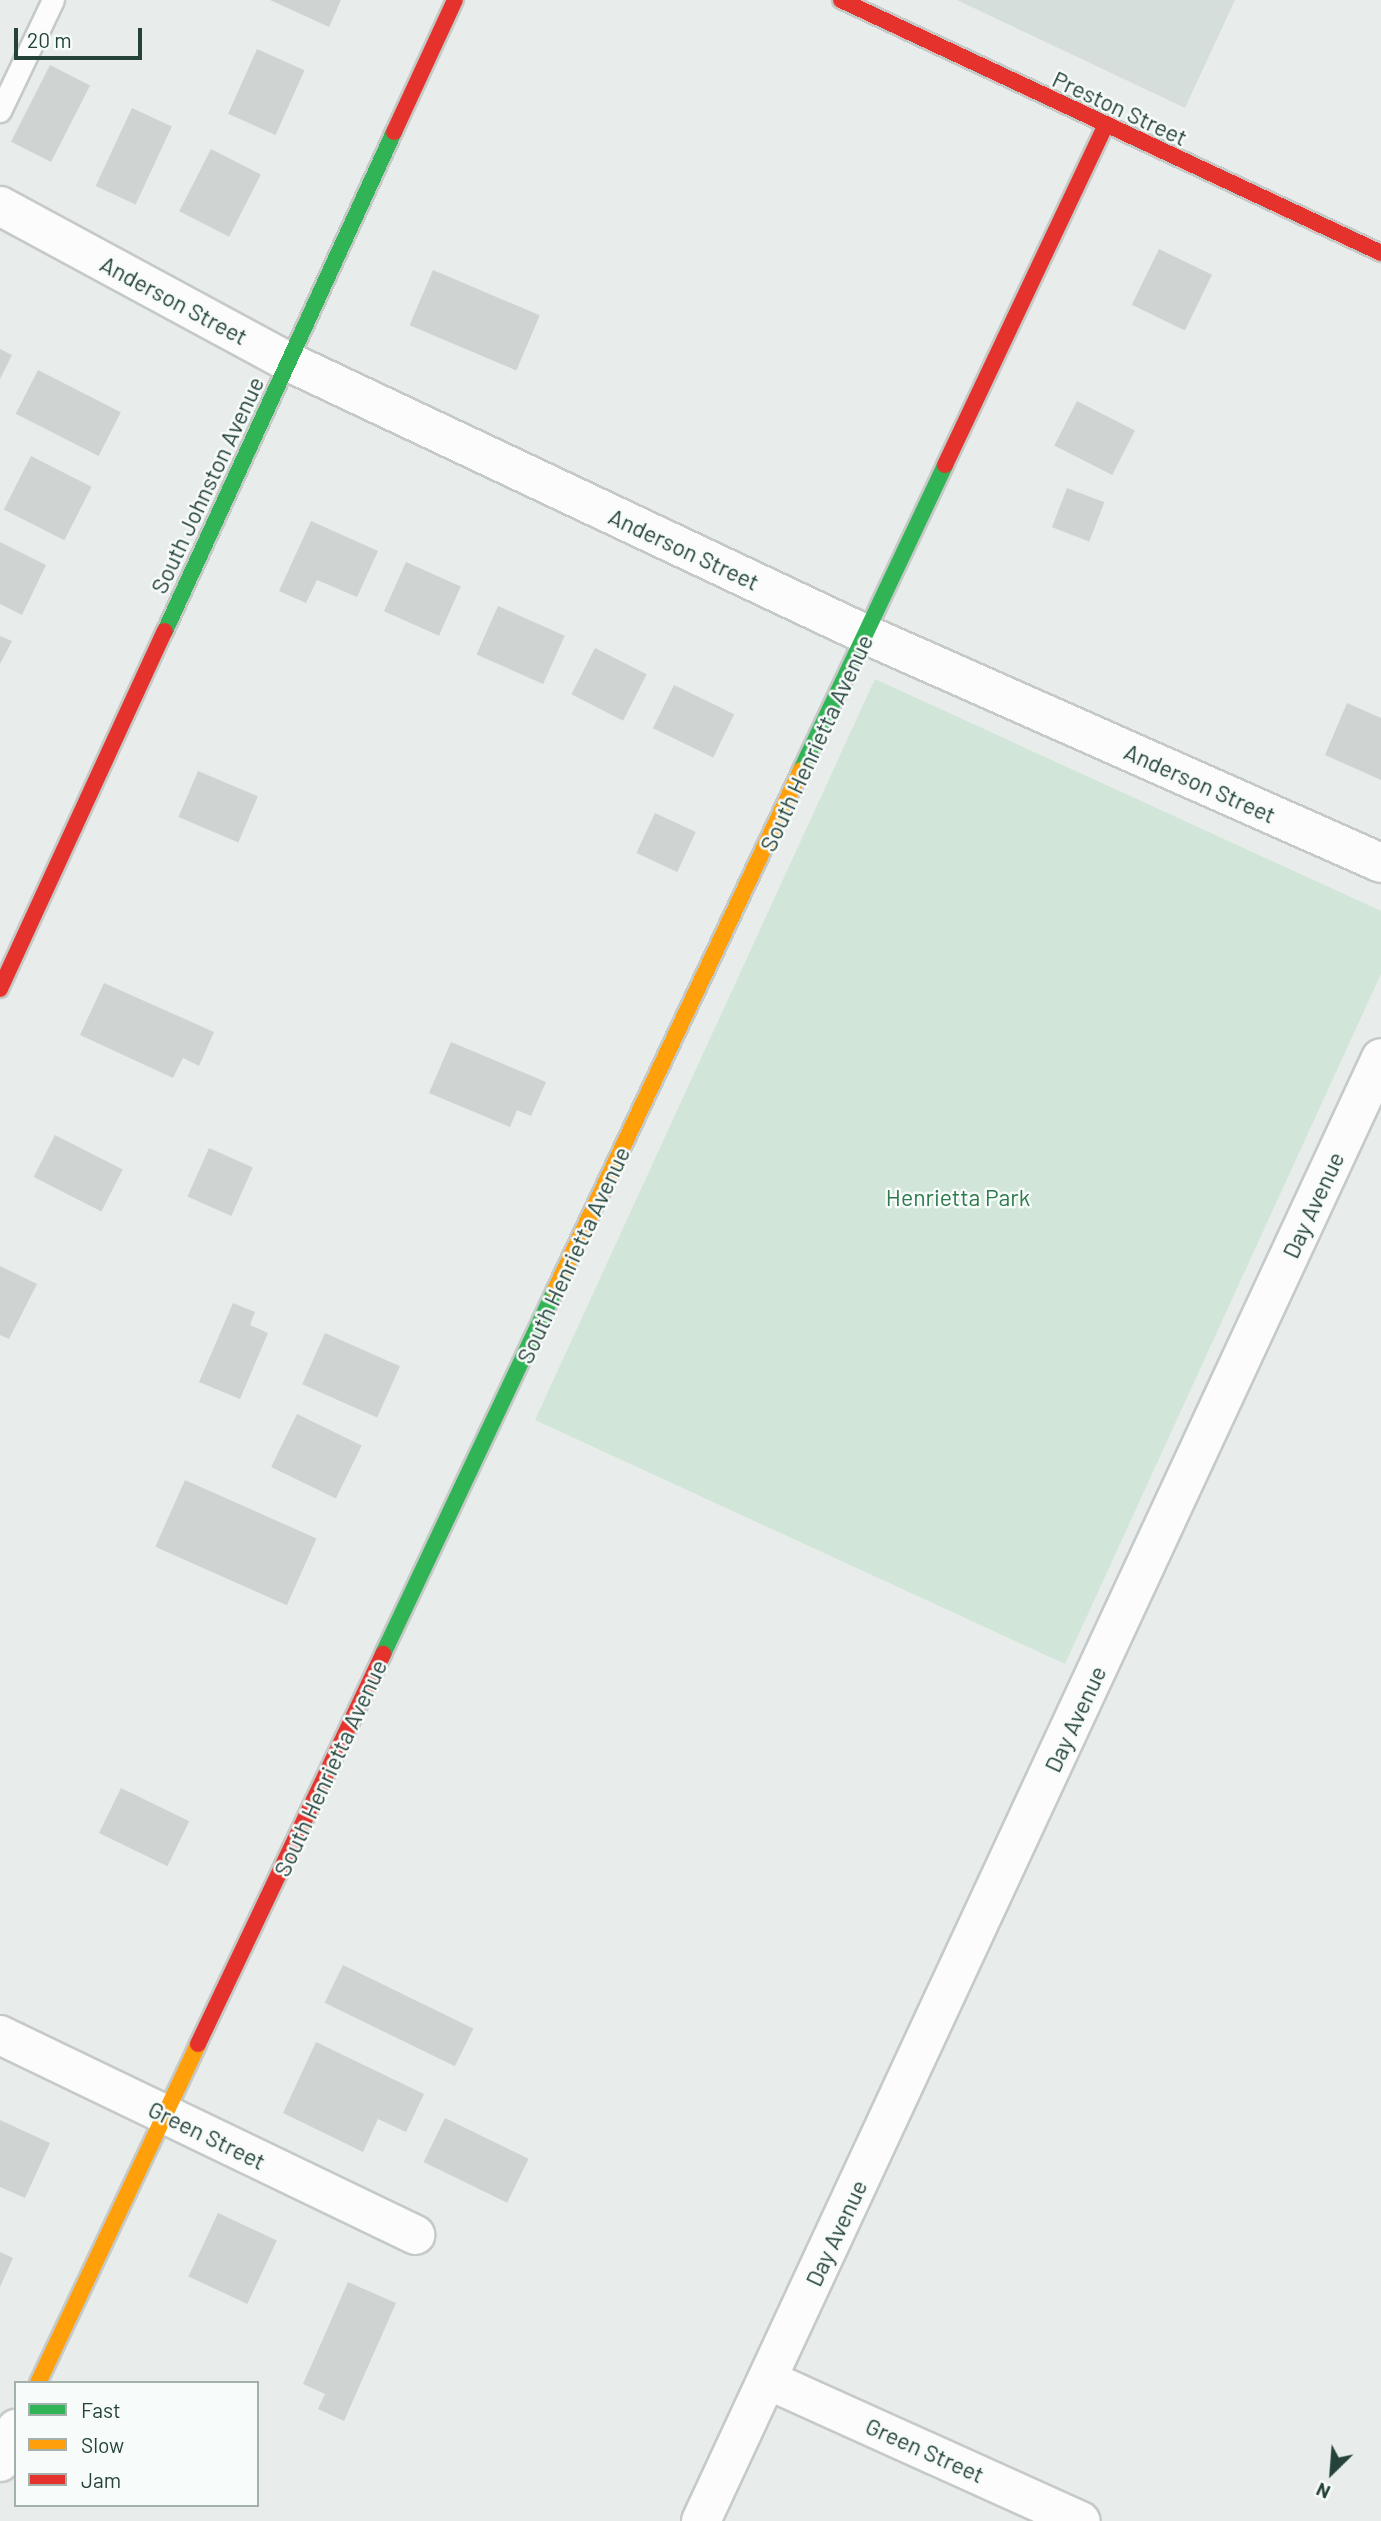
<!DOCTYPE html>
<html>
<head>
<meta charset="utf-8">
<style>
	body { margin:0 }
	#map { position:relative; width:1381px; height:2521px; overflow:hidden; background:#e8edeb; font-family:Barlow,sans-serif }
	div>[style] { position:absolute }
	.built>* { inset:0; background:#d6dedb }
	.green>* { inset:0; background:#d1e6d8 }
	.building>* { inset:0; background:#cfd4d2; transform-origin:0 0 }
	.roads { filter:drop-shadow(2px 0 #c5cac8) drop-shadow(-2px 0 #c5cac8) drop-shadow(0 2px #c5cac8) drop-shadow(0 -2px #c5cac8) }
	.lane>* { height:21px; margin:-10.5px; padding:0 10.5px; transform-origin:10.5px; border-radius:10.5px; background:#fcfcfc }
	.street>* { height:38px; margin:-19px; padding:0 19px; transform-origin:19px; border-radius:19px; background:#fcfcfc }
	.fast>* { height:16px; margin:-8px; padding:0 8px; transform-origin:8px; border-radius:8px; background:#30b455 }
	.slow>* { height:16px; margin:-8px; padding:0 8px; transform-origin:8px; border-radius:8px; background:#ff9f0a }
	.jam>* { height:16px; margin:-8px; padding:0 8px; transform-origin:8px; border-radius:8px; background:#e5322d }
	span { translate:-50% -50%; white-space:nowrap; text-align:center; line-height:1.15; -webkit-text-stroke:5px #f7fbf9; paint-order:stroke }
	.street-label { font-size:23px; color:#24423a }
	.park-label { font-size:23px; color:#2d7a4b }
	.legend { position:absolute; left:14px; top:2381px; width:245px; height:126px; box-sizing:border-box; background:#f7fbf9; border:2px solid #a3b1ad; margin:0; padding:9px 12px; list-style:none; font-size:21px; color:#24423a }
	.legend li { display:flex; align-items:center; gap:14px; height:35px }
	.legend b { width:35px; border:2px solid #a3b1ad }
	.north { position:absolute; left:1297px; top:2437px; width:70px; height:70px; -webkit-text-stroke:5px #f7fbf9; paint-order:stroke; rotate:205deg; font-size:19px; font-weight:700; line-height:28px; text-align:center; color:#24423a }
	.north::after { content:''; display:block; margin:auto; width:24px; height:32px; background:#24423a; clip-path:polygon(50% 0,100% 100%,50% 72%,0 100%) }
	.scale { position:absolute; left:14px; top:28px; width:128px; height:32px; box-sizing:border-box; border:4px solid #24423a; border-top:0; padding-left:9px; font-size:21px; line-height:24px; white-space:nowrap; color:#24423a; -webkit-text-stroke:5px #f7fbf9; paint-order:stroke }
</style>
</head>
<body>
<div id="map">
	<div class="built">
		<i style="clip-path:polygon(957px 0,1235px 0,1185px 108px)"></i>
	</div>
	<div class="green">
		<i style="clip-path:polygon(875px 679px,1381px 911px,1381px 974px,1065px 1664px,535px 1420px)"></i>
	</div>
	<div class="building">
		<i style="clip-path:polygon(270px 0,341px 0,329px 27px)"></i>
		<i style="left:257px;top:49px;width:52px;height:71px;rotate:24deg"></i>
		<i style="left:50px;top:65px;width:45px;height:86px;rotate:27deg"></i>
		<i style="left:132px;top:108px;width:44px;height:86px;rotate:25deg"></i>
		<i style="left:211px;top:149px;width:56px;height:70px;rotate:27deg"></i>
		<i style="left:1159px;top:249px;width:59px;height:62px;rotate:26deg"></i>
		<i style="left:433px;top:270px;width:116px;height:60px;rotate:23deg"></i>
		<i style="clip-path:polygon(0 349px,12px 355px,0 379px)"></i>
		<i style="left:38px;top:370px;width:93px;height:49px;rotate:27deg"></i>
		<i style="left:1077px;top:401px;width:65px;height:50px;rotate:27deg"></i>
		<i style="left:31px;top:456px;width:68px;height:60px;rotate:27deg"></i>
		<i style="left:1067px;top:488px;width:40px;height:42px;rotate:21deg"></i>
		<i style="clip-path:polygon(311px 521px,378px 551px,357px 597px,317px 580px,306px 603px,279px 591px)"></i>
		<i style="clip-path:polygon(0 542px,46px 565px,22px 615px,0 604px)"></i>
		<i style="left:406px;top:562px;width:60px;height:54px;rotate:24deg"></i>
		<i style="left:498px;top:606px;width:73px;height:53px;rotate:24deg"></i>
		<i style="clip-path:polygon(0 636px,12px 641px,0 664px)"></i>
		<i style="left:595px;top:648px;width:58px;height:52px;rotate:27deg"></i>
		<i style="left:674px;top:685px;width:67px;height:48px;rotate:26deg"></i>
		<i style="clip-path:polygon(1347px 703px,1381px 718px,1381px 780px,1325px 755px)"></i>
		<i style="left:198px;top:771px;width:65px;height:50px;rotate:23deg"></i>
		<i style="left:655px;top:813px;width:45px;height:44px;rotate:25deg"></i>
		<i style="clip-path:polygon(104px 983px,214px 1032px,199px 1066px,183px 1058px,173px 1078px,80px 1035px)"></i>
		<i style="clip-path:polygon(451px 1042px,546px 1082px,531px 1116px,517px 1110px,510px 1127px,429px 1093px)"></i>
		<i style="left:55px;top:1135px;width:76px;height:47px;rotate:27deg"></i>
		<i style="left:209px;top:1148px;width:48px;height:53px;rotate:24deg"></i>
		<i style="clip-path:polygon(0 1266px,37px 1284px,9px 1339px,0 1335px)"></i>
		<i style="clip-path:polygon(233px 1303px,255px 1312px,250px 1325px,268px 1333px,240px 1399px,199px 1382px)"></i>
		<i style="left:325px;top:1333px;width:82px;height:56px;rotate:24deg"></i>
		<i style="left:297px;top:1414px;width:72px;height:59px;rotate:26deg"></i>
		<i style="left:185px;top:1480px;width:144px;height:73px;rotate:24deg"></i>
		<i style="left:121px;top:1788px;width:76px;height:50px;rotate:26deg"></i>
		<i style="left:343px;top:1965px;width:145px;height:42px;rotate:26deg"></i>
		<i style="clip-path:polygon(316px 2042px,424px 2094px,406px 2132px,378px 2119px,363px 2152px,283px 2113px)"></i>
		<i style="left:445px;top:2118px;width:93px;height:49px;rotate:26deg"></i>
		<i style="clip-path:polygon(0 2120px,50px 2143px,25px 2198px,0 2187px)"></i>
		<i style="left:218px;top:2213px;width:65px;height:70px;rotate:25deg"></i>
		<i style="clip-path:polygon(0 2252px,13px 2258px,0 2287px)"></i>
		<i style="clip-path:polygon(348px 2282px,396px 2303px,344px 2421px,318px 2409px,325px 2394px,303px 2384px)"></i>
	</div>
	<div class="roads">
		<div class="lane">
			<i style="left:0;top:111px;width:123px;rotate:-64.5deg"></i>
		</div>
		<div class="street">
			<i style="left:0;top:206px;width:328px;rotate:28.4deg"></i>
			<i style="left:289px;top:362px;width:639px;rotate:25.28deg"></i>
			<i style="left:867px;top:635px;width:562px;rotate:23.92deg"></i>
			<i style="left:0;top:2035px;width:461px;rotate:25.7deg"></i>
			<i style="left:768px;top:2380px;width:343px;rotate:24.3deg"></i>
			<i style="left:0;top:2462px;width:37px;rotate:-64deg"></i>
			<i style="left:701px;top:2521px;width:1613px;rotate:-65.07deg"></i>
		</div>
		<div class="fast">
			<i style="left:165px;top:631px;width:549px;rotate:-65.35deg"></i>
			<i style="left:801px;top:770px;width:337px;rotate:-64.7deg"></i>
			<i style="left:383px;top:1654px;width:403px;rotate:-64.7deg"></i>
		</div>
		<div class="slow">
			<i style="left:555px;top:1290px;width:575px;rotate:-64.68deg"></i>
			<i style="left:38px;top:2383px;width:375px;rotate:-64.7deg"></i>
		</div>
		<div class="jam">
			<i style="left:841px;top:0;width:596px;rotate:25.1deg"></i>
			<i style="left:394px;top:132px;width:145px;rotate:-65.2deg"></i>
			<i style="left:945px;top:465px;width:374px;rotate:-64.7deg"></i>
			<i style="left:0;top:989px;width:394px;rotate:-65.3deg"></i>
			<i style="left:198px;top:2044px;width:432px;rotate:-64.6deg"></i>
		</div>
	</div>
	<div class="street-label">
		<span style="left:1120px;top:108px;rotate:25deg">Preston Street</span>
		<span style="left:174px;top:300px;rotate:28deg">Anderson Street</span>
		<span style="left:207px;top:485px;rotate:-65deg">South Johnston Avenue</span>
		<span style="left:684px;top:549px;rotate:25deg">Anderson Street</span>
		<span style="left:816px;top:743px;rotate:-65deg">South Henrietta Avenue</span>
		<span style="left:1200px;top:783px;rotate:24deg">Anderson Street</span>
		<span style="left:1313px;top:1205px;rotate:-65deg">Day Avenue</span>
		<span style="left:573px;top:1255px;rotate:-65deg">South Henrietta Avenue</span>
		<span style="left:1075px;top:1719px;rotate:-65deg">Day Avenue</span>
		<span style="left:330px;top:1768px;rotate:-65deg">South Henrietta Avenue</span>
		<span style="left:207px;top:2135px;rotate:26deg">Green Street</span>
		<span style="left:836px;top:2233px;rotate:-65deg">Day Avenue</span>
		<span style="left:925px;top:2450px;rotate:24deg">Green Street</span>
	</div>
	<div class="park-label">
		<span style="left:958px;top:1197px">Henrietta Park</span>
	</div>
	<ul class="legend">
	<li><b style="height:9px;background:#30b455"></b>Fast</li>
	<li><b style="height:9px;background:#ff9f0a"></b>Slow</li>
	<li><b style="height:9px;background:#e5322d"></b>Jam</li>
	</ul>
	<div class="north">N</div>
	<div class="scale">20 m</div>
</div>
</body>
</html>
